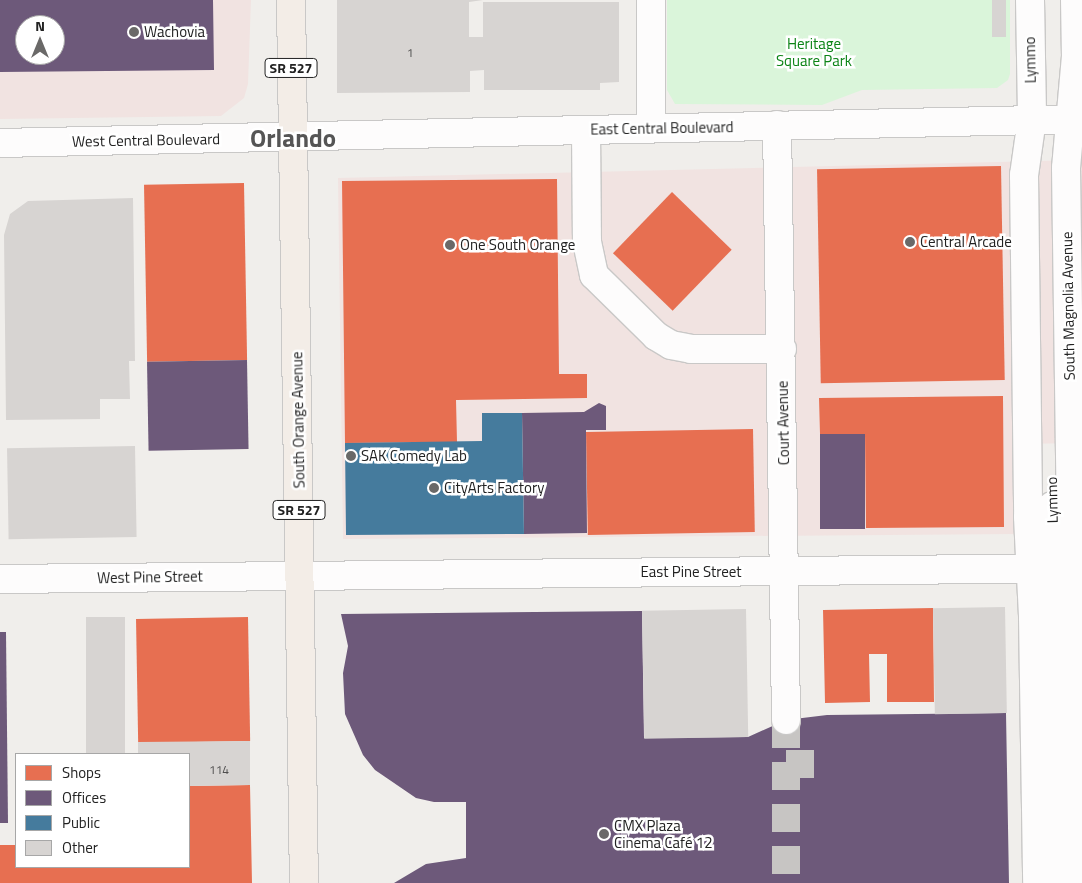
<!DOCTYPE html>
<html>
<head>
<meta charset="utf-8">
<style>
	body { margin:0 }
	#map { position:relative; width:1082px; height:883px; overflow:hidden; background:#f0eeeb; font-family:"Titillium Web",sans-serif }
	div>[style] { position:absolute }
	.commercial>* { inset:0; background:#f1e3e1 }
	.park>* { inset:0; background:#daf5da }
	.shops>* { inset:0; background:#e76f51; transform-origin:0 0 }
	.offices>* { inset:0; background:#6d597a; transform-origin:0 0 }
	.public>* { inset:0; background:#457b9d }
	.building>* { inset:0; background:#d7d4d2; transform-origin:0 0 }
	.minor-tunnel>* { height:28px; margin-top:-14px; transform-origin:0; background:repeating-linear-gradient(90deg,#c7c5c3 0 28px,transparent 0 42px) }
	.roads { filter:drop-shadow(1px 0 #c9c8c7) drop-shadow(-1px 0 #c9c8c7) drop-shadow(0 1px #c9c8c7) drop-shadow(0 -1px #c9c8c7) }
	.minor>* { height:28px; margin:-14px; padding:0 14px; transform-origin:14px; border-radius:14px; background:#fdfcfc }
	.major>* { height:28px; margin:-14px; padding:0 14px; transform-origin:14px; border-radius:14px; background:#f3ede7 }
	.dots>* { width:14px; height:14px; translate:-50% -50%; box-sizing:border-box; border:2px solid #fff; border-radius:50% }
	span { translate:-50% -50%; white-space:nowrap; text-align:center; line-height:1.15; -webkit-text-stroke:5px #fff; paint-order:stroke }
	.number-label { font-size:12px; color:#4f4e4e }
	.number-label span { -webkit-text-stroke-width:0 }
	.shield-label span { padding:1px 4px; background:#fff; border:1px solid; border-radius:4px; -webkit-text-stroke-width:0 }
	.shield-label { font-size:14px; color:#222; font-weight:700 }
	.poi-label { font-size:15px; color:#222 }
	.left { translate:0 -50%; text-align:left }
	.park-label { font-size:15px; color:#0c8416 }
	.street-label { font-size:15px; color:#222 }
	.town-label { font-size:25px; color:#555; font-weight:700 }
	.legend { position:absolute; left:15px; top:753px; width:175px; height:115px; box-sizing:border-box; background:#fff; border:1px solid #a7a7a7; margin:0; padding:6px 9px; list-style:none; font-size:15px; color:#222 }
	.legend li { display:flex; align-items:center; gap:10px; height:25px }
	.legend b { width:25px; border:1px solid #a7a7a7 }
	.north { position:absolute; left:15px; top:15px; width:50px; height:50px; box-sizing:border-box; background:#fff; border:1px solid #a7a7a7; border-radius:50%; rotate:0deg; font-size:14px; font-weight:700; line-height:20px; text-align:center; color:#222 }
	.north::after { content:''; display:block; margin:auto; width:18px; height:22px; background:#6a6968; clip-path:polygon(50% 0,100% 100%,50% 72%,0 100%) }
</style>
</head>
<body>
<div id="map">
	<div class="commercial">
		<i style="clip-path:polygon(evenodd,0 0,251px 0,248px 84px,244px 98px,221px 116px,0 119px,0 0,25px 25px,55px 25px,55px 55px,25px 55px,25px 25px)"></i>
		<i style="clip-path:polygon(1082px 160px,1082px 443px,1015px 444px,1016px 534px,343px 539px,338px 178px)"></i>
	</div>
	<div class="park">
		<i style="clip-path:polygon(667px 0,1010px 0,1010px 74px,1008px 80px,997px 88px,862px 90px,822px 105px,675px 104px,667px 90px)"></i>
	</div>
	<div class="shops">
		<i style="left:1001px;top:166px;width:214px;height:184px;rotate:89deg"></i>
		<i style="clip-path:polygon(557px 179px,559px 374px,587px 374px,587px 398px,456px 400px,457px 442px,345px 443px,342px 181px)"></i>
		<i style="left:244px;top:183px;width:177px;height:100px;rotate:89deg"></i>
		<i style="left:672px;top:192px;width:83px;height:85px;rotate:44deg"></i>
		<i style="clip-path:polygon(1003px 396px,1004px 527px,866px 528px,865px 434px,820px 434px,819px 398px)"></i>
		<i style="left:753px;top:429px;width:103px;height:167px;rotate:89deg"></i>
		<i style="clip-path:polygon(933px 608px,934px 702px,887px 702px,887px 654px,869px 654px,870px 702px,825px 703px,823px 610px)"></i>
		<i style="left:248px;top:617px;width:124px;height:112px;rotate:89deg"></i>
		<i style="clip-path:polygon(250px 785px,252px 883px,0 883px,0 845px,16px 845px,16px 867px,189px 867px,189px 786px)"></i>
	</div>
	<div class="offices">
		<i style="clip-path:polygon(evenodd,0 0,213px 0,214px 70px,0 72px,0 0,25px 25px,55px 25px,55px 55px,25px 55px,25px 25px)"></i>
		<i style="left:247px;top:360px;width:89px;height:100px;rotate:89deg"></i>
		<i style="clip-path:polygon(599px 403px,606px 406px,606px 430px,586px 430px,587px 533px,524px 534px,522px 413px,584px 412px)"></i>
		<i style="left:820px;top:434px;width:45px;height:95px"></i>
		<i style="clip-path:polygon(642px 611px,644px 738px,748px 737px,786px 720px,827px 715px,1006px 713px,1009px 883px,394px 883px,426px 864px,466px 858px,466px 802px,434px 802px,416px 798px,375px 770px,363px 755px,345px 714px,343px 673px,348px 646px,341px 614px)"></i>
		<i style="clip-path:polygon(0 632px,6px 632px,8px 823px,0 823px)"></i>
	</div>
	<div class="public">
		<i style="clip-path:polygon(482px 413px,522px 413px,524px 534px,346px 535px,345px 443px,482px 441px)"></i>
	</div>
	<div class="building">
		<i style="clip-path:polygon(337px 0,483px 0,469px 2px,469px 37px,483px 37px,483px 2px,619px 2px,619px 82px,600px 83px,600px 90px,484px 90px,484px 70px,470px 71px,470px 92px,337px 93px)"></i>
		<i style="left:992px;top:0;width:14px;height:37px"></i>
		<i style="clip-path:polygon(133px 198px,135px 361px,129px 361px,130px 399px,100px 399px,100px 419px,6px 420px,4px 235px,10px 214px,28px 201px)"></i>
		<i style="left:135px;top:446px;width:91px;height:128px;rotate:89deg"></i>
		<i style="left:1005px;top:607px;width:106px;height:72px;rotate:89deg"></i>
		<i style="left:746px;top:609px;width:128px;height:104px;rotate:89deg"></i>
		<i style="left:86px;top:617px;width:39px;height:137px"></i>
		<i style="clip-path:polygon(250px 741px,250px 785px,189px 786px,189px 754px,138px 754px,138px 742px)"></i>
	</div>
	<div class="minor-tunnel">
		<i style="left:786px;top:720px;width:163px;rotate:90deg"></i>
		<i style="left:786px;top:764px;width:36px"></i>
	</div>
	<div class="roads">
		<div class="minor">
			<i style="left:1030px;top:0;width:119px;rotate:89deg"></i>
			<i style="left:1032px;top:119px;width:57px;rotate:98.1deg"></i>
			<i style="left:1024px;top:175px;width:342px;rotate:89.3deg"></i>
			<i style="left:1028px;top:517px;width:100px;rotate:87.1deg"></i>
			<i style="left:1033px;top:617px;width:266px;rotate:89.1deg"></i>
			<i style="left:1075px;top:0;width:56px;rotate:89deg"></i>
			<i style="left:1076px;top:56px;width:112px;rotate:95.1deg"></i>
			<i style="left:1066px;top:168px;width:348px;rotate:89.2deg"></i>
			<i style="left:1071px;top:516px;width:103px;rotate:86.1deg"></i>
			<i style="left:1078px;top:619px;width:264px;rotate:89.6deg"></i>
			<i style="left:777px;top:125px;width:595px;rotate:89.13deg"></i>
			<i style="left:651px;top:128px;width:128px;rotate:-90deg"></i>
			<i style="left:586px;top:130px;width:112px;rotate:89.5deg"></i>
			<i style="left:587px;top:242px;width:34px;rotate:78deg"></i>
			<i style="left:594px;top:275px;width:87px;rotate:44.5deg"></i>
			<i style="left:656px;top:336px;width:17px;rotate:31deg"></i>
			<i style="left:671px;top:345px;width:20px;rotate:11deg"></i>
			<i style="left:691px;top:349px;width:91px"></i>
			<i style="left:0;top:143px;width:1082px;rotate:-1.27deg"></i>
			<i style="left:1052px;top:506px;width:111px;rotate:86.9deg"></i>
			<i style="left:1058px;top:617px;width:266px;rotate:89.6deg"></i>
			<i style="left:0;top:579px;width:1082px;rotate:-0.58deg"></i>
		</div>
		<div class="major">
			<i style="left:291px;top:0;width:883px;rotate:89.16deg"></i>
		</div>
	</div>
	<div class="dots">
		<i style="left:134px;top:32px;background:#6a6968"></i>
		<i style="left:910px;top:242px;background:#6a6968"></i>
		<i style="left:450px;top:245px;background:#6a6968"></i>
		<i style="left:351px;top:456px;background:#6a6968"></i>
		<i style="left:434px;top:488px;background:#6a6968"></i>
		<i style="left:604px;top:834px;background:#6a6968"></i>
	</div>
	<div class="number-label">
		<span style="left:410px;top:53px">1</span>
		<span style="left:219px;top:770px">114</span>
	</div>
	<div class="shield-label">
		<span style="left:291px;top:68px">SR 527</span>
		<span style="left:299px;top:510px">SR 527</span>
	</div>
	<div class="poi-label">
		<span class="left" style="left:144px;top:32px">Wachovia</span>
		<span class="left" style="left:920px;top:242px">Central Arcade</span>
		<span class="left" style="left:460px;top:245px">One South Orange</span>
		<span class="left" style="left:361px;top:456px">SAK Comedy Lab</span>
		<span class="left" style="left:444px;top:488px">CityArts Factory</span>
		<span class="left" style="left:614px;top:834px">CMX Plaza<br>Cinema Café 12</span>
	</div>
	<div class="park-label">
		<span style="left:814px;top:52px">Heritage<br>Square Park</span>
	</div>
	<div class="street-label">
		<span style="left:1030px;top:60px;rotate:-91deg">Lymmo</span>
		<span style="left:662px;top:128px;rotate:-1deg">East Central Boulevard</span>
		<span style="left:146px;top:140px;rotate:-1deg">West Central Boulevard</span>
		<span style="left:1068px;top:306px;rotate:-91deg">South Magnolia Avenue</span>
		<span style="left:298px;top:420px;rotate:-91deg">South Orange Avenue</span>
		<span style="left:783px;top:423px;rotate:-91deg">Court Avenue</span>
		<span style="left:1052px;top:500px;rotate:-91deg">Lymmo</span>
		<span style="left:691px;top:572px">East Pine Street</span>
		<span style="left:150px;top:577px;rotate:-1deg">West Pine Street</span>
	</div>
	<div class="town-label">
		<span style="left:293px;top:138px">Orlando</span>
	</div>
	<ul class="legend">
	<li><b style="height:14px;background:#e76f51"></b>Shops</li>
	<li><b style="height:14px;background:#6d597a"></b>Offices</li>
	<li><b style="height:14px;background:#457b9d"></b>Public</li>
	<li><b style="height:14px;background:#d7d4d2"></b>Other</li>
	</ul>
	<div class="north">N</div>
</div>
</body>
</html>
